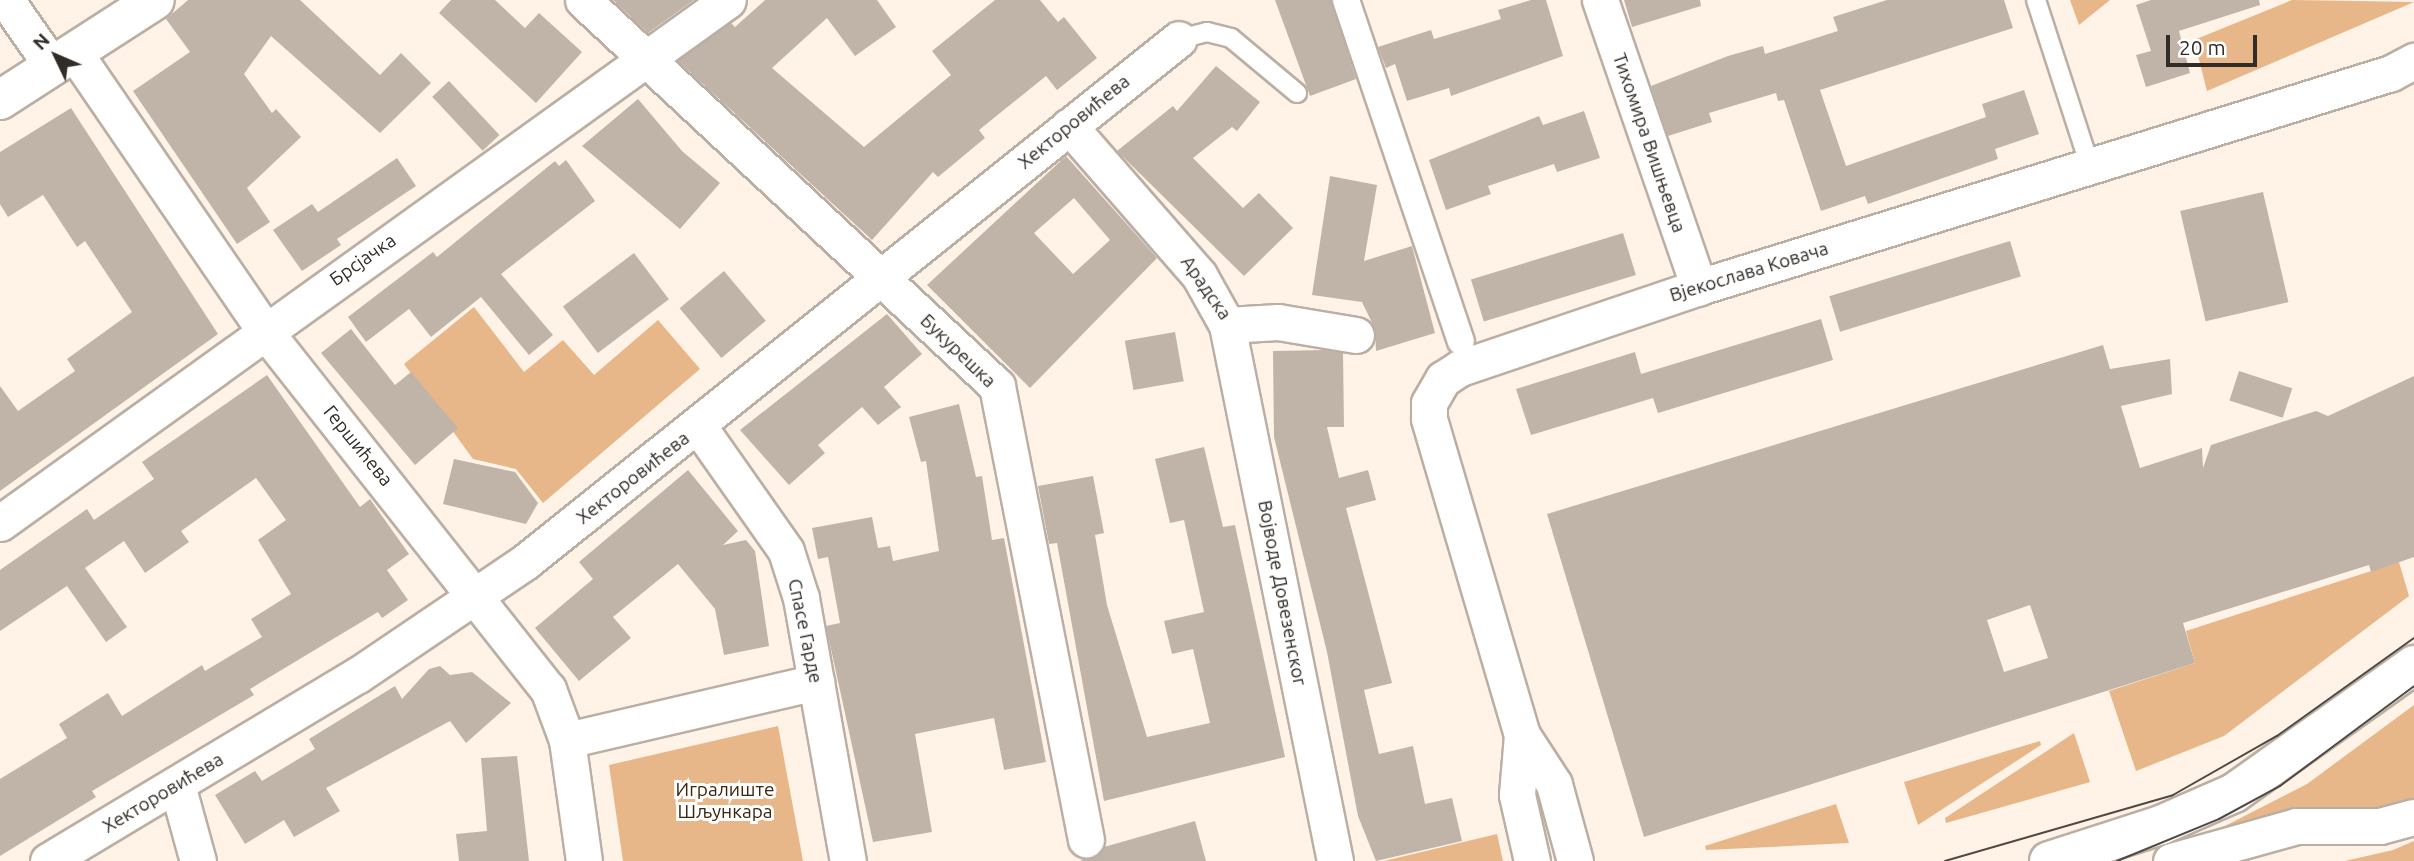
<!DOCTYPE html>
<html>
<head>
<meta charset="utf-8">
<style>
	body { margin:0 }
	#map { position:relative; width:2414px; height:861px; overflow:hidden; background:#fff2e6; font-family:Ubuntu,sans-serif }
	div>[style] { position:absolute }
	.green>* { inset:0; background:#e7b689 }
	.building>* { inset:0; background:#c0b4a9; transform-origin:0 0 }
	.roads { filter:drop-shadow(2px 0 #bbafa4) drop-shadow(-2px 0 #bbafa4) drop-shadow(0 2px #bbafa4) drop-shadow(0 -2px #bbafa4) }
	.service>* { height:18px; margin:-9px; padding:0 9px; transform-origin:9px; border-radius:9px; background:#fff }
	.pedestrian>* { height:26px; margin:-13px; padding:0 13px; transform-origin:13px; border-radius:13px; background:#fff }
	.minor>* { height:35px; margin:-17.5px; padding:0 17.5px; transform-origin:17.5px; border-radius:17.5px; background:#fff }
	.tertiary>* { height:38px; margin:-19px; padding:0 19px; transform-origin:19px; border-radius:19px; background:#fff }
	.secondary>* { height:38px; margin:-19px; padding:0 19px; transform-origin:19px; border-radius:19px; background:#fff }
	.tram>* { height:2px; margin:-1px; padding:0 1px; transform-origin:1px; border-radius:1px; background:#4f4843 }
	span { translate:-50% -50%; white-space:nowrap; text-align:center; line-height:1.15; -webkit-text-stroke:6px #fff; paint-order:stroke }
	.street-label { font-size:19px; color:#312c28 }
	.park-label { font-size:19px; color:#3e260d }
	.north { position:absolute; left:21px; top:21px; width:70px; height:70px; -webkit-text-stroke:5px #fff; paint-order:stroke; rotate:314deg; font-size:19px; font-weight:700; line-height:28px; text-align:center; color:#312c28 }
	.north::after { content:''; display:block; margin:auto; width:24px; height:32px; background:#312c28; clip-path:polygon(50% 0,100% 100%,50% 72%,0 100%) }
	.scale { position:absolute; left:2166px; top:35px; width:91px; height:32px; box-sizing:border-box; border:4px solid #312c28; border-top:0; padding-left:9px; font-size:21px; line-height:24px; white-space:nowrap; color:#312c28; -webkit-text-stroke:5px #fff; paint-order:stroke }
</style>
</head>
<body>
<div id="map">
	<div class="green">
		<i style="clip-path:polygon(2070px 0,2110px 0,2079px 25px)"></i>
		<i style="clip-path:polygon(2292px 0,2414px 2px,2207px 91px,2194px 40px)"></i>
		<i style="clip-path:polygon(474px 307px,524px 372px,563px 340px,594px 375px,658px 320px,700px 369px,543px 503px,516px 469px,473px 459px,404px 364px)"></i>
		<i style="clip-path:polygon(2399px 562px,2409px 596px,2224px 736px,2136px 771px,2109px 691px,2195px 663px,2186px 631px)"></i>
		<i style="clip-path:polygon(2414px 705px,2414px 808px,2176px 851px,2307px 784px)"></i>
		<i style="clip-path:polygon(778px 726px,803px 861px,623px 861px,609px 765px)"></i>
		<i style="clip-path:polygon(2074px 733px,2090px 782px,1946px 823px,1945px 818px)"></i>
		<i style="clip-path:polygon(2040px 741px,2041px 745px,1918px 825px,1904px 782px)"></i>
		<i style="clip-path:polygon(1836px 804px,1849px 843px,1706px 850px,1705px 846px)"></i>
		<i style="clip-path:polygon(1497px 834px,1503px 861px,1383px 861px,1384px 861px)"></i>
		<i style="clip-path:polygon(2414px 841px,2414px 861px,2345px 861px,2393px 850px)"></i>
	</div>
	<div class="building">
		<i style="clip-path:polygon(188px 0,300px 0,380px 75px,401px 53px,431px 83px,380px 133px,271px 36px,244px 74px,272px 113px,276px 109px,301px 137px,247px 188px,270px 222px,237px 244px,133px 91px,190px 52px,166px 19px)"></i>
		<i style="clip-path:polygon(451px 0,495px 0,525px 28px,539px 13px,582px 52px,536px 103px,439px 13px)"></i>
		<i style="clip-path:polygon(613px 0,694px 0,648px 33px)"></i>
		<i style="clip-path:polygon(765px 0,877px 0,896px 27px,855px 56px,827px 18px,772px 68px,864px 147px,951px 75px,932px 51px,995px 0,1040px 0,1058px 22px,1064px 17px,1097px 58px,1057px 90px,1046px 76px,979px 130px,985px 138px,938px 177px,933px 172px,872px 240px,678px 61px,731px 23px,735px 27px)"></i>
		<i style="clip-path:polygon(1275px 0,1331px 0,1356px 79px,1310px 96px)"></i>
		<i style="clip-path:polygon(1531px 0,1546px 0,1563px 56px,1451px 96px,1449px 88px,1407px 101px,1395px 64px,1386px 68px,1378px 47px,1431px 30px,1434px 39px,1501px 19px,1498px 10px)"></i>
		<i style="clip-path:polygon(1624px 0,1700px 0,1701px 6px,1632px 27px)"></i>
		<i style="clip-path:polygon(1887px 0,2004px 0,2013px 28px,1820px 90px,1846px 166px,1986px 117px,1982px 104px,2024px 90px,2039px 134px,1995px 149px,1998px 159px,1868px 204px,1865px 196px,1821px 211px,1784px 100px,1778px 101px,1776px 93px,1709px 113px,1712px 122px,1668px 136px,1651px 86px,1728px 56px,1763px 46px,1765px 54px,1838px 31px,1833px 17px)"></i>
		<i style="clip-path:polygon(2151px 0,2259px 0,2260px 5px,2179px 31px,2190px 73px,2146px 87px,2136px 55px,2151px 51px,2136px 5px)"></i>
		<i style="clip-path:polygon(1216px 66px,1260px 102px,1237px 131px,1232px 127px,1193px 158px,1243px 208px,1259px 193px,1293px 228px,1244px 276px,1117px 151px,1173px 106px,1177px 111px)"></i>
		<i style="left:449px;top:81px;width:74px;height:23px;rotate:47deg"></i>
		<i style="clip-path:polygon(638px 99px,682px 151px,720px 183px,680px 229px,582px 146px)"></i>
		<i style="clip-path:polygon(71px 108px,218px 334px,0 491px,0 386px,18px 411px,75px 371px,67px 359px,132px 312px,85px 241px,77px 247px,43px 195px,8px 217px,0 204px,0 152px)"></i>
		<i style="clip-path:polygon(1584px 111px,1600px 158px,1557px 172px,1554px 164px,1488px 186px,1491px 194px,1446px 210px,1429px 160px,1539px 116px,1543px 125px)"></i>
		<i style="clip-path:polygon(evenodd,1066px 156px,1157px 258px,1030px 388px,927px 285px,1066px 156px,1074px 198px,1110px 240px,1073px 274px,1034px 233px,1074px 198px)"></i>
		<i style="clip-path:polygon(397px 158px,416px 186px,337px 239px,341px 245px,302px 271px,273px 230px,312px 204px,318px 212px)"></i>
		<i style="clip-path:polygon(566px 160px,595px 201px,501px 274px,553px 335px,529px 355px,481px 297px,431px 337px,409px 309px,366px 342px,348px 317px,433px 252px,437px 257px,555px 161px,559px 166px)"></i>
		<i style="clip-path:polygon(1330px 176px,1377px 185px,1364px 261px,1412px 246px,1435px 333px,1376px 351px,1375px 329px,1362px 302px,1312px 295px)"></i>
		<i style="left:2263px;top:192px;width:113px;height:85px;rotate:77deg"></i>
		<i style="left:1623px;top:233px;width:44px;height:159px;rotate:73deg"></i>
		<i style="left:2010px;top:241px;width:37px;height:189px;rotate:73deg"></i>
		<i style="left:634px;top:253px;width:58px;height:89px;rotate:53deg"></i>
		<i style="left:724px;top:271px;width:65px;height:58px;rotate:50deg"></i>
		<i style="clip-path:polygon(887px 314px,922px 354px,884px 387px,901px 407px,878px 425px,862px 407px,818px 445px,825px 453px,789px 485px,740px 430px)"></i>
		<i style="clip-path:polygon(1821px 319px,1833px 360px,1658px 413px,1653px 398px,1531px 435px,1516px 389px,1635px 352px,1641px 374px)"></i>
		<i style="clip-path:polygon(351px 329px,395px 385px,411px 372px,458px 428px,415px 465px,321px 353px)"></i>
		<i style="left:1175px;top:332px;width:50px;height:51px;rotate:80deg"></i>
		<i style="clip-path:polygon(evenodd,2103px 345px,2110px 369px,2170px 359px,2172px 394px,2121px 406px,2140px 468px,2202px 448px,2203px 468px,2211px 445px,2316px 411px,2328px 416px,2414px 376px,2414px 557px,2371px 572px,2369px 565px,2183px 623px,2195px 663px,1644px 837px,1547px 514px,2103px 345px,2030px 605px,2048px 658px,2004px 672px,1987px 620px,2030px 605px)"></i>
		<i style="clip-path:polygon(1325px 350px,1343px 353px,1344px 427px,1327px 427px,1339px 478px,1368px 470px,1376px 500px,1346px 508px,1392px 683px,1364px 690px,1379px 754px,1413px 746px,1425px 804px,1452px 798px,1462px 841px,1376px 861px,1358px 816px,1327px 652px,1274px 437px,1273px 351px)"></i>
		<i style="left:2239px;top:371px;width:56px;height:31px;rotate:18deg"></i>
		<i style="clip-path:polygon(267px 375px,360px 507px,370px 499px,409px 554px,387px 570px,408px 600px,382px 618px,378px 612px,250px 689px,254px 695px,92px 791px,96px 797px,0 856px,0 779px,67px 738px,59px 724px,108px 693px,122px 716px,202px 665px,205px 671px,262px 637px,251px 619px,291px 594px,258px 540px,286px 520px,256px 478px,181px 531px,189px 542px,145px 573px,124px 541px,85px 568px,127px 627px,106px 642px,67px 586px,0 631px,0 570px,87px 509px,94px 520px,154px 479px,142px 462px)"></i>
		<i style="clip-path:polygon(959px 404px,976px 477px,982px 476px,992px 540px,1004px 538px,1046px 762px,1004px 770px,994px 718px,915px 734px,932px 832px,873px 842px,826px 626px,840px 623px,828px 557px,818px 559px,812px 528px,872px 517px,878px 548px,890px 546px,893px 561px,939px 551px,926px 461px,921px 462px,909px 417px)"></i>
		<i style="clip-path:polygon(1204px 447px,1223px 527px,1235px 525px,1285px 757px,1104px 801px,1057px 543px,1049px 544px,1038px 486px,1093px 476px,1104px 533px,1095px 535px,1107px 605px,1147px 737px,1210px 723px,1193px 649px,1172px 654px,1164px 621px,1204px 612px,1184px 520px,1170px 523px,1155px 459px)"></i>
		<i style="clip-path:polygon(454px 459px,515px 472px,538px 503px,526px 524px,443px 504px)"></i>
		<i style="clip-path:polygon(688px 470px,738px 531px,723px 545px,746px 540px,755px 551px,769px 646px,724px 655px,715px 609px,678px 564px,613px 617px,631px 638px,579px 681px,535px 628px,593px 579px,579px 562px)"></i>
		<i style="clip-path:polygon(440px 666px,450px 675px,472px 672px,511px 703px,466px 743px,450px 721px,326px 788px,340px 811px,294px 837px,284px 820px,245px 844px,215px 795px,255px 771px,262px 781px,315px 749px,309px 739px,395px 686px,402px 699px,429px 669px)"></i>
		<i style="clip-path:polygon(517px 756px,529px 861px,459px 861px,456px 834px,487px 831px,481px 758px)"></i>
		<i style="clip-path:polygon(1195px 821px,1206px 861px,1080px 861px,1104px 847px)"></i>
	</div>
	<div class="roads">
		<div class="service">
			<i style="left:2036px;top:0;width:175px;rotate:72deg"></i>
			<i style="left:1179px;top:39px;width:29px;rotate:-14deg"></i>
			<i style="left:1207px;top:32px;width:25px;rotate:14deg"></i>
			<i style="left:1231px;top:38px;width:86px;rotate:39.8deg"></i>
		</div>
		<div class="pedestrian">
			<i style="left:1346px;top:0;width:360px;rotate:71.4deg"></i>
		</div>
		<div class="minor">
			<i style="left:6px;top:0;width:80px;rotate:55.1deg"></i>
			<i style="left:583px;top:0;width:566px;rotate:43deg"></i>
			<i style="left:997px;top:386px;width:462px;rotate:78.9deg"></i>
			<i style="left:1600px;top:0;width:304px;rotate:71deg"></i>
			<i style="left:74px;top:52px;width:337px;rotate:55.6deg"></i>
			<i style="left:264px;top:330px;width:458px;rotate:51.7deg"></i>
			<i style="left:548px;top:689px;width:54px;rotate:69.6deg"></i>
			<i style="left:567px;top:740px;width:122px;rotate:82deg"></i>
			<i style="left:1069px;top:126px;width:198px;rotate:48.9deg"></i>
			<i style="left:1199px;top:275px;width:57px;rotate:60.8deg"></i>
			<i style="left:1227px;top:325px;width:547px;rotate:78.61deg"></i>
			<i style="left:1227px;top:325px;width:51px;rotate:-3.4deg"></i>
			<i style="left:1278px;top:322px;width:79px;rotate:9.5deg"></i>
			<i style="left:699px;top:427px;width:151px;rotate:54.9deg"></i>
			<i style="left:786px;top:551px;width:49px;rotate:72.3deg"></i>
			<i style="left:801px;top:598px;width:267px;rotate:79.9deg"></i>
			<i style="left:0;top:523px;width:896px;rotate:-35.69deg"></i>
			<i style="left:1522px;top:735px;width:60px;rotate:94.8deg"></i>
			<i style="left:1517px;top:795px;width:68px;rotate:77.2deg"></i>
			<i style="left:567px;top:740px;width:256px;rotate:-13.1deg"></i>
			<i style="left:177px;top:785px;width:79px;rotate:74.6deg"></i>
			<i style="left:48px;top:861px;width:362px;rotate:-31deg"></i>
			<i style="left:358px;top:675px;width:202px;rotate:-34.1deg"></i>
			<i style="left:525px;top:562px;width:837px;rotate:-38.65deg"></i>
			<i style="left:1575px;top:861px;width:80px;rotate:-105.3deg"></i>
			<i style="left:1554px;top:784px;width:59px;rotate:-123.1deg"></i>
			<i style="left:1522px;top:735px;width:330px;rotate:-106.4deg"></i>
			<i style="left:1429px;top:418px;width:15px;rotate:-90deg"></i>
			<i style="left:1429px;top:403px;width:28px;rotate:-60deg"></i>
			<i style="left:1443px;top:379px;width:20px;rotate:-33deg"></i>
			<i style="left:1460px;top:368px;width:252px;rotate:-18.7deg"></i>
			<i style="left:1699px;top:287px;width:724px;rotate:-17.18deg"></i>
			<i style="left:2391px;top:73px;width:26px;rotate:-28deg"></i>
			<i style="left:2171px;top:861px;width:130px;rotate:-15.6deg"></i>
			<i style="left:2296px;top:826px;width:84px"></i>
			<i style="left:2380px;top:826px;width:35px;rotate:-15deg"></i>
		</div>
		<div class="tertiary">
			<i style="left:0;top:100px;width:184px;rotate:-32.8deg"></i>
		</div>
		<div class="secondary">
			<i style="left:2049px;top:861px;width:118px;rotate:-17.8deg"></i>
			<i style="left:2161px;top:825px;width:80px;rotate:-23.7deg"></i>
			<i style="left:2234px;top:793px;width:221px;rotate:-35.4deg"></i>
		</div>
	</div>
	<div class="tram">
		<i style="left:1945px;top:861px;width:237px;rotate:-16.1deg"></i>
		<i style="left:2173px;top:795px;width:120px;rotate:-29.6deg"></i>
		<i style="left:2277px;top:736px;width:168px;rotate:-35.6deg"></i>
		<i style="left:2117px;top:861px;width:110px;rotate:-22.4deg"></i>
		<i style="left:2219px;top:819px;width:69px;rotate:-28.4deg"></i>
		<i style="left:2280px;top:786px;width:167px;rotate:-36.7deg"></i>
	</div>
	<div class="street-label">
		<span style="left:1074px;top:122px;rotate:-39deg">Хекторовићева</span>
		<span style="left:1649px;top:143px;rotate:71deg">Тихомира Вишњевца</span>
		<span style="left:363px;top:260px;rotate:-35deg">Брсјачка</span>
		<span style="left:1749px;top:272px;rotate:-17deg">Вјекослава Ковача</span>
		<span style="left:1206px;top:288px;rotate:55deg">Арадска</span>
		<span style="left:958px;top:351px;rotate:44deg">Букурешка</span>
		<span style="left:358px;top:446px;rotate:51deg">Гершићева</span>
		<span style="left:633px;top:478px;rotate:-38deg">Хекторовићева</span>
		<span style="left:1282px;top:593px;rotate:79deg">Војводе Довезенског</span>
		<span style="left:805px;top:631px;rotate:78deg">Спасе Гарде</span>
		<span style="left:163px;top:793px;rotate:-31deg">Хекторовићева</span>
	</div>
	<div class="park-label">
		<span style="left:725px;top:801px">Игралиште<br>Шљункара</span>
	</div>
	<div class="north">N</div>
	<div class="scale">20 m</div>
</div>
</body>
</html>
